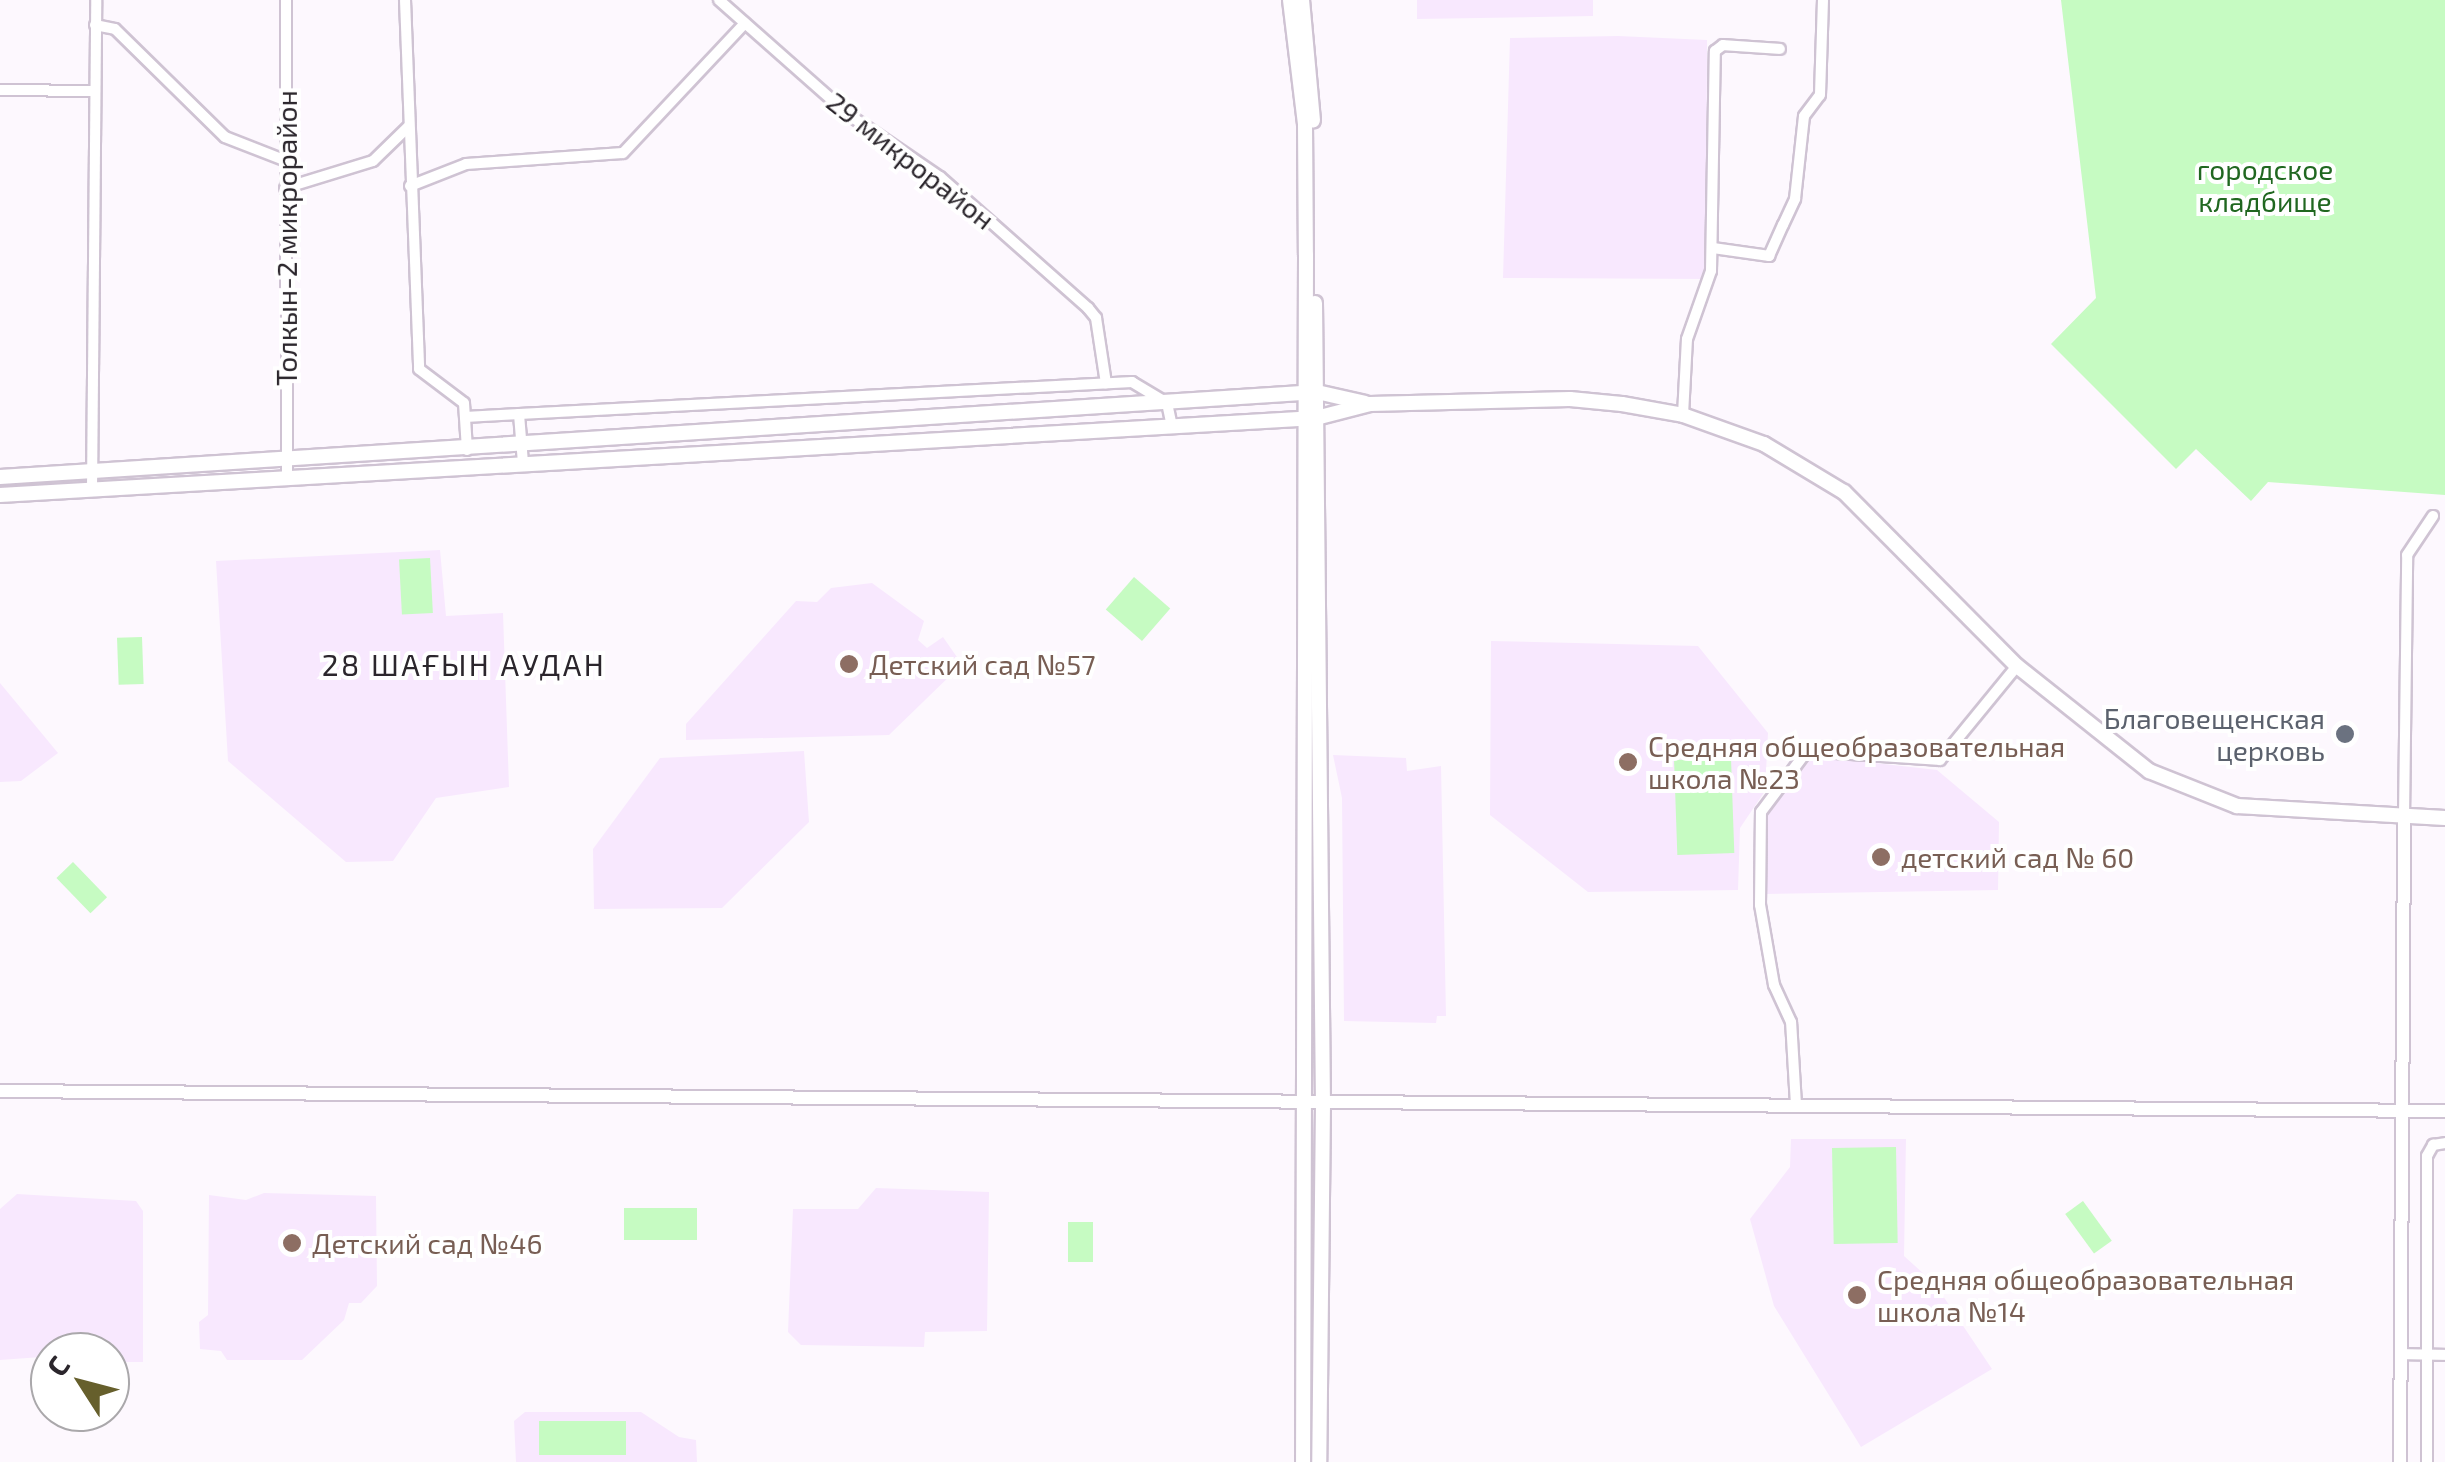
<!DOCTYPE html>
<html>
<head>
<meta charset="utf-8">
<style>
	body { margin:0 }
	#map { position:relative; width:2445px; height:1462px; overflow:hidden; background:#fdf8fe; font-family:"Exo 2",sans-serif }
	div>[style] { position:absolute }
	.built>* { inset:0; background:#f8e8fe }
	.green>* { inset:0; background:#c6fbc2; transform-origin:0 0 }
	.roads { filter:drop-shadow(2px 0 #cfc3d3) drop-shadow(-2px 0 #cfc3d3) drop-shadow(0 2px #cfc3d3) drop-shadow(0 -2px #cfc3d3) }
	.minor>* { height:10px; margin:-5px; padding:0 5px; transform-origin:5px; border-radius:5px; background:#fff }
	.tertiary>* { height:12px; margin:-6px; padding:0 6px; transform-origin:6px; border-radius:6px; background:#fff }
	.secondary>* { height:14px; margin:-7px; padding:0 7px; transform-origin:7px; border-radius:7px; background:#fff }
	.dots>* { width:28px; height:28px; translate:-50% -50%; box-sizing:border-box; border:5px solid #fff; border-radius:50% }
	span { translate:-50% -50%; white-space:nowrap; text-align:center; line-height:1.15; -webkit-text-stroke:8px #fff; paint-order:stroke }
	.street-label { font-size:28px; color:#2b262c }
	.park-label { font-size:28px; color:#206720 }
	.education-label { font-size:28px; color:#785e54 }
	.left { translate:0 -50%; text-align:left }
	.worship-label { font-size:28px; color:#5b616d }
	.right { translate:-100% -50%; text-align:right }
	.neighbourhood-label { font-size:30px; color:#2b262c; letter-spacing:2.5px }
	.north { position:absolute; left:30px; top:1332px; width:100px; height:100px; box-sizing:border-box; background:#fff; border:2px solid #aaa8ab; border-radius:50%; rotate:306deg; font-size:28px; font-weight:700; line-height:40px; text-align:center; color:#2b262c }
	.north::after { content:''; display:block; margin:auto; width:35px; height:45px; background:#665f2c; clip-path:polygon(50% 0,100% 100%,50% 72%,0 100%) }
</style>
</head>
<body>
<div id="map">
	<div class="built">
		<i style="clip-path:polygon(1417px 0,1593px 0,1593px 16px,1417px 19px)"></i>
		<i style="clip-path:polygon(1618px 36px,1707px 40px,1706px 279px,1503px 278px,1510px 38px)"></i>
		<i style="clip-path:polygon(440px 550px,446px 616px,503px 613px,509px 787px,436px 798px,393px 861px,346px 862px,228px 761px,216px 561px)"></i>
		<i style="clip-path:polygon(872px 583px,924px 621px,918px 640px,927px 648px,943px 637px,959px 660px,957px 669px,889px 735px,686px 740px,686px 724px,796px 601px,817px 602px,831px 588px)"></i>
		<i style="clip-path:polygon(1491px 641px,1698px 646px,1768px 733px,1765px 791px,1740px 828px,1738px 890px,1588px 892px,1490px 815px)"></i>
		<i style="clip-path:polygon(0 683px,58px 753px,21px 781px,0 782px)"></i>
		<i style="clip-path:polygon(804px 751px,809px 822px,722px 908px,594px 909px,593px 849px,660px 758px)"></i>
		<i style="clip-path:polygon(1333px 755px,1406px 758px,1407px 771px,1441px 766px,1446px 1016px,1437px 1016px,1436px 1023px,1344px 1021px,1342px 798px)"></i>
		<i style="clip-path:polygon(1813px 756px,1937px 770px,1999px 822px,1998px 890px,1765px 894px,1762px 823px)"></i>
		<i style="clip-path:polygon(1791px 1139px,1906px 1139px,1904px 1256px,1935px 1284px,1992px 1369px,1861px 1447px,1774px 1306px,1750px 1219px,1790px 1167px)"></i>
		<i style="clip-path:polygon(876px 1188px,989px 1192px,987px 1331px,925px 1332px,924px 1347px,801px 1345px,788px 1332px,793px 1209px,858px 1209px)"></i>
		<i style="clip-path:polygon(264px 1193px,376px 1196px,377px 1286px,361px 1303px,349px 1303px,344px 1320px,302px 1360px,227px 1360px,221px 1351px,200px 1349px,199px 1322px,208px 1315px,209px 1195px,246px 1200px)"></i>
		<i style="clip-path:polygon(17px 1194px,136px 1201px,143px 1211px,143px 1362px,110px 1362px,110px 1352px,0 1360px,0 1209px)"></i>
		<i style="clip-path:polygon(525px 1412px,641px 1412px,679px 1437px,696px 1440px,697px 1462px,516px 1462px,514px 1421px)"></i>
	</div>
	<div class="green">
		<i style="clip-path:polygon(2061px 0,2445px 0,2445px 495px,2268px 482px,2251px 501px,2196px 449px,2176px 469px,2051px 344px,2096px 298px)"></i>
		<i style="left:430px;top:558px;width:55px;height:31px;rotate:87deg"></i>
		<i style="left:1134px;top:577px;width:48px;height:43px;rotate:41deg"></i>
		<i style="left:142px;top:637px;width:47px;height:25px;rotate:88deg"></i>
		<i style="left:1731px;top:758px;width:95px;height:57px;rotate:88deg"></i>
		<i style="left:73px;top:862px;width:49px;height:23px;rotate:46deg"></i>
		<i style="left:1896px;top:1147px;width:96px;height:64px;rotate:89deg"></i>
		<i style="left:2083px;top:1201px;width:49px;height:22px;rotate:54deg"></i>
		<i style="left:624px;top:1208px;width:73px;height:32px"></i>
		<i style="left:1068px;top:1222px;width:25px;height:40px"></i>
		<i style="left:539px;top:1421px;width:87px;height:34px"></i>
	</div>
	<div class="roads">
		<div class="minor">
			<i style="left:286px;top:0;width:477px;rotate:89.9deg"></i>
			<i style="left:405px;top:0;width:369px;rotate:87.8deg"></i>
			<i style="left:419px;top:369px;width:56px;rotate:37.1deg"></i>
			<i style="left:464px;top:403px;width:47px;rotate:86.3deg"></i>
			<i style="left:719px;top:0;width:174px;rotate:41.5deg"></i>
			<i style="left:849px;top:115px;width:110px;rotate:34.3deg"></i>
			<i style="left:940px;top:177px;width:198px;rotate:41.5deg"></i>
			<i style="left:1088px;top:308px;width:13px;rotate:51deg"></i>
			<i style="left:1096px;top:318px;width:66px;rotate:81.3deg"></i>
			<i style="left:95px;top:25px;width:20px;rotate:11deg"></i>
			<i style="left:115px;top:29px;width:154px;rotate:44.5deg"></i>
			<i style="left:225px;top:137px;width:63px;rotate:21.3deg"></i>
			<i style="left:0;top:90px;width:94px;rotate:0.6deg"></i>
			<i style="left:410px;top:186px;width:60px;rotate:-21.4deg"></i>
			<i style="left:466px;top:164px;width:157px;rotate:-4deg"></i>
			<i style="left:623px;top:153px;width:178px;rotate:-46.8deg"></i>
			<i style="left:285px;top:188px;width:92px;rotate:-17.1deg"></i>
			<i style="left:373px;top:161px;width:50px;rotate:-44.2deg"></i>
			<i style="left:1713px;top:248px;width:57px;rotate:8.1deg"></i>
			<i style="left:1769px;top:256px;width:34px;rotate:-66deg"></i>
			<i style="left:1783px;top:225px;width:29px;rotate:-65deg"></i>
			<i style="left:1795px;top:199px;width:83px;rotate:-83.8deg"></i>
			<i style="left:1804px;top:116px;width:26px;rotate:-53deg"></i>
			<i style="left:1820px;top:95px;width:95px;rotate:-88.2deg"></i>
			<i style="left:1683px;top:415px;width:76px;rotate:-87deg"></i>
			<i style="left:1687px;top:339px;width:72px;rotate:-70.6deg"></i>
			<i style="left:1711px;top:271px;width:220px;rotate:-89deg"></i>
			<i style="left:1715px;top:51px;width:10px;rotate:-37deg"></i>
			<i style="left:1723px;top:45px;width:57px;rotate:4deg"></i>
			<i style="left:465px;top:417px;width:54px;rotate:-3.2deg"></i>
			<i style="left:523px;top:463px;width:49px;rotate:-94.7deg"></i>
			<i style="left:519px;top:414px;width:614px;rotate:-2.99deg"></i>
			<i style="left:1132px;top:382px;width:41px;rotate:31deg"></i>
			<i style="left:1167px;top:403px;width:25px;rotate:78deg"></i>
			<i style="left:92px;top:490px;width:490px;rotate:-89.5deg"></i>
			<i style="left:2404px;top:818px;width:263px;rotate:-89.3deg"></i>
			<i style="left:2407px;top:555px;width:47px;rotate:-56.3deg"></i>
			<i style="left:1796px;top:1105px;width:83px;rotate:-93.4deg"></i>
			<i style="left:1791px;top:1022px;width:41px;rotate:-114.7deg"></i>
			<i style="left:1774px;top:985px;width:81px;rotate:-99.9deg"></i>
			<i style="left:1760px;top:905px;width:93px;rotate:-89.4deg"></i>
			<i style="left:1761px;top:812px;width:76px;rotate:-53deg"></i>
			<i style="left:1807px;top:751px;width:133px;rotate:3.9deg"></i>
			<i style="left:1940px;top:760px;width:122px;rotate:-50.7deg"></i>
			<i style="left:2401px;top:1354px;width:44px;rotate:1.3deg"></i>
			<i style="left:2427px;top:1462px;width:306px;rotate:-90deg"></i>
			<i style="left:2427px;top:1156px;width:13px;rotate:-61deg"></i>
			<i style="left:2433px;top:1145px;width:12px;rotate:-9deg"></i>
		</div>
		<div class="tertiary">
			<i style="left:0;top:1091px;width:2445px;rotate:0.47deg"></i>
			<i style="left:2400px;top:1462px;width:644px;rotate:-89.64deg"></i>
		</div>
		<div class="secondary">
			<i style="left:1290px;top:0;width:125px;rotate:83.1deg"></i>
			<i style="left:1305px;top:124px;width:131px;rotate:89.6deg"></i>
			<i style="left:1306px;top:255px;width:1207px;rotate:90.14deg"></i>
			<i style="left:1302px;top:0;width:121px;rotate:84.8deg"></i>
			<i style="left:1315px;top:303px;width:800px;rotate:89.43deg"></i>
			<i style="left:1323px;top:1103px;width:359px;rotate:90.6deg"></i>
			<i style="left:0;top:477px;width:1320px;rotate:-3.69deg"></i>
			<i style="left:1317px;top:392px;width:49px;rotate:12.9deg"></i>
			<i style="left:0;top:495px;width:1318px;rotate:-3.35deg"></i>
			<i style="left:1316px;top:418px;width:56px;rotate:-14.5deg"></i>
			<i style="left:1370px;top:404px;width:200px;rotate:-1.4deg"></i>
			<i style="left:1570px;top:399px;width:52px;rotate:5.5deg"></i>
			<i style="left:1622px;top:404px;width:62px;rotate:10.2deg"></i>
			<i style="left:1683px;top:415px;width:86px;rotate:19.7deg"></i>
			<i style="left:1764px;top:444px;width:93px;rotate:31deg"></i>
			<i style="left:1844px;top:492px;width:245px;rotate:45.2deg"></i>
			<i style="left:2017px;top:666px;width:169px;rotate:38.5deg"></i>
			<i style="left:2149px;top:771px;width:95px;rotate:21.7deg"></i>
			<i style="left:2237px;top:806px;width:208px;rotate:3.3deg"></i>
		</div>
	</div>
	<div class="dots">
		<i style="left:849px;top:664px;background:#8d6e63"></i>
		<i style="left:2345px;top:734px;background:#6b7280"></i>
		<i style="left:1628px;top:762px;background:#8d6e63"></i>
		<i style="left:1881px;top:857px;background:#8d6e63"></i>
		<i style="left:292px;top:1243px;background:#8d6e63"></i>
		<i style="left:1857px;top:1295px;background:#8d6e63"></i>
	</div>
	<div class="street-label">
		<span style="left:911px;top:160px;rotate:38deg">29 микрорайон</span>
		<span style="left:286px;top:238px;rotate:-90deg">Толкын-2 микрорайон</span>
	</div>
	<div class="park-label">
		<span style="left:2265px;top:185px">городское<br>кладбище</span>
	</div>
	<div class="education-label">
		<span class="left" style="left:869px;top:664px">Детский сад №57</span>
		<span class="left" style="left:1648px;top:762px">Средняя общеобразовательная<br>школа №23</span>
		<span class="left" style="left:1901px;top:857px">детский сад № 60</span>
		<span class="left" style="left:312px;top:1243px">Детский сад №46</span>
		<span class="left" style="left:1877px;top:1295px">Cредняя общеобразовательная<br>школа №14</span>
	</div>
	<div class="worship-label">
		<span class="right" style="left:2325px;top:734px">Благовещенская<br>церковь</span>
	</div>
	<div class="neighbourhood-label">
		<span style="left:464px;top:664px">28 ШАҒЫН АУДАН</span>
	</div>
	<div class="north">С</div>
</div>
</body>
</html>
